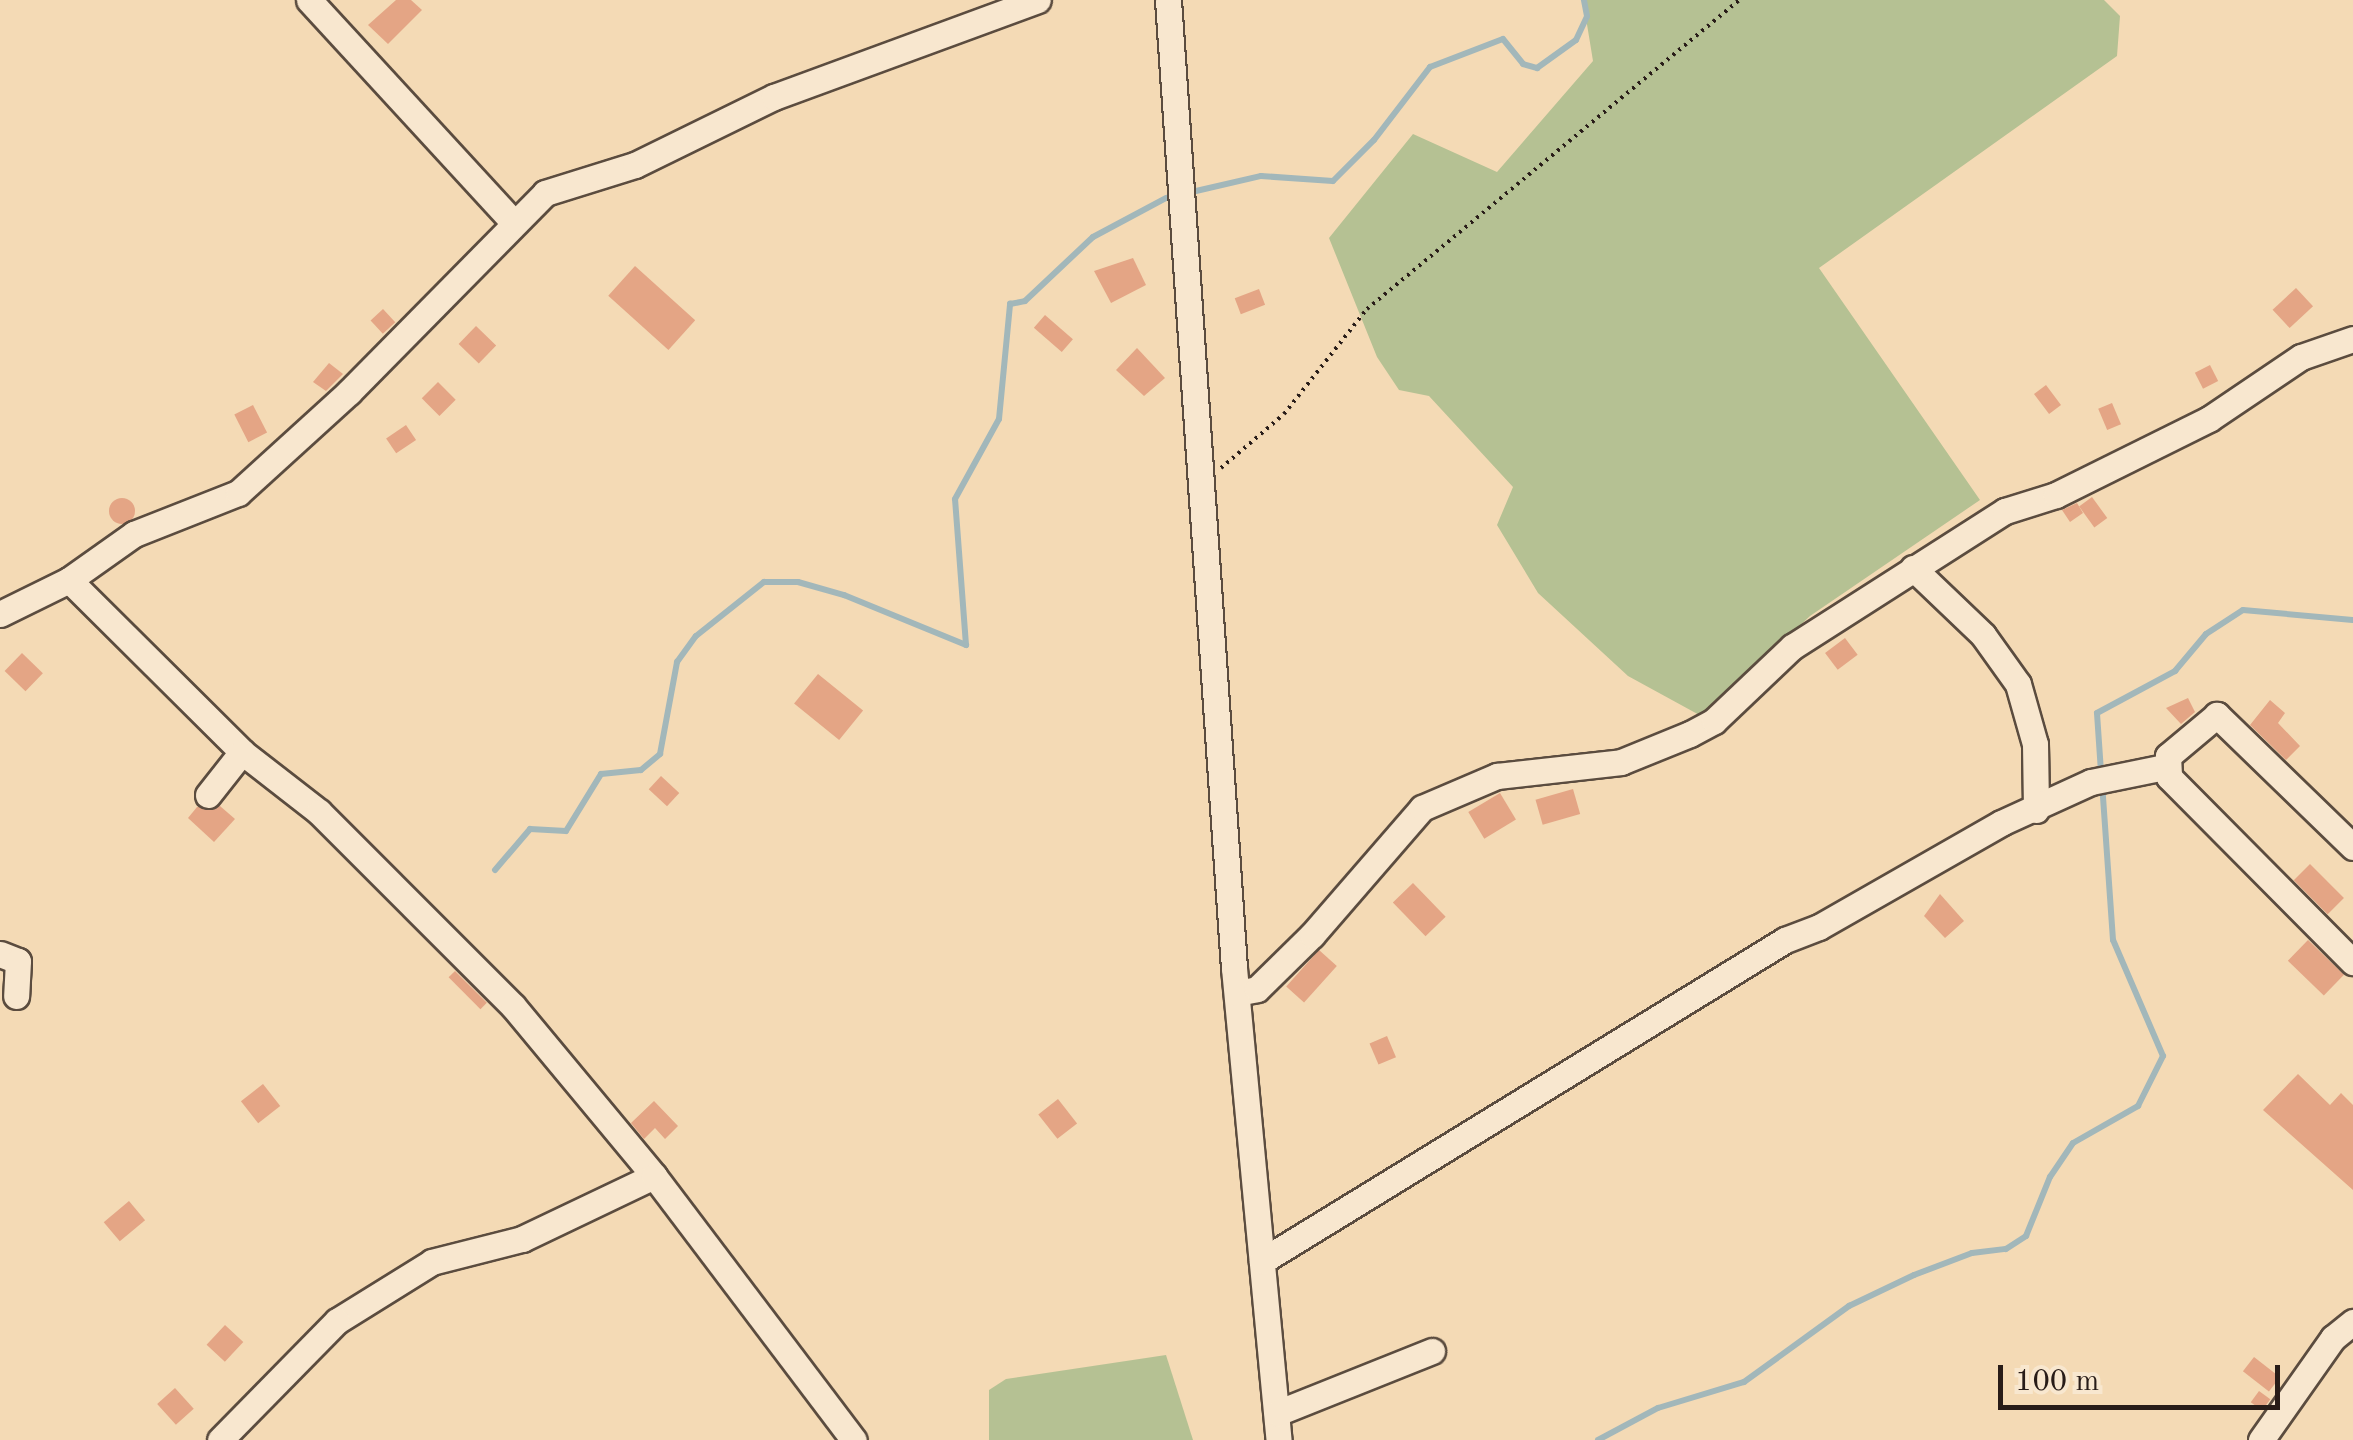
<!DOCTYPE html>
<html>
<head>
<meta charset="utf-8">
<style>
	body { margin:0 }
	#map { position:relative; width:2353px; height:1440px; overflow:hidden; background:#f4dab5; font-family:"Old Standard TT",serif }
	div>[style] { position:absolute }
	.green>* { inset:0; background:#b5c193 }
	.stream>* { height:6px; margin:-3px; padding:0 3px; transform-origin:3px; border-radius:3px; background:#a2b7ba }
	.building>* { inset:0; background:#e4a585; transform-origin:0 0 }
	.round { border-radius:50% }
	.path>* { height:4px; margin-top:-2px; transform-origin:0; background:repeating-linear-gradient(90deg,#281c18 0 2.5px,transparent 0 7.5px) }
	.roads { filter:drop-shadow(2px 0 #5b4c3f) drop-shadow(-2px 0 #5b4c3f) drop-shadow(0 2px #5b4c3f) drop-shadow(0 -2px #5b4c3f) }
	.minor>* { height:25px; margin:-12.5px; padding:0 12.5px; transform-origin:12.5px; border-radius:12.5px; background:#f8e7cf }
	span { translate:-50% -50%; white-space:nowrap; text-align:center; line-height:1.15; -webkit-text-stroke:8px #f8e7cf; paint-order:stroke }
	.scale { position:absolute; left:1998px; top:1365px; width:282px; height:45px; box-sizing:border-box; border:5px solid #281c18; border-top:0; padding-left:12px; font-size:30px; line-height:35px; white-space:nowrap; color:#281c18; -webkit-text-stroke:8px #f8e7cf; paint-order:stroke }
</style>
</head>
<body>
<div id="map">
	<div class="green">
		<i style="clip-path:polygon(1583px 0,2104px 0,2120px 16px,2117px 56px,1819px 268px,1980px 500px,1810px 616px,1703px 717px,1628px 676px,1538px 593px,1497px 525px,1513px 487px,1429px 396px,1399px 390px,1377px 357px,1329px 238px,1413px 134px,1497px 172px,1593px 61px)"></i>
		<i style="clip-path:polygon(1166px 1355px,1193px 1440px,989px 1440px,989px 1390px,1006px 1379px)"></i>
	</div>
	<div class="stream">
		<i style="left:1196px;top:191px;width:67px;rotate:-13deg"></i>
		<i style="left:1261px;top:176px;width:72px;rotate:4deg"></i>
		<i style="left:1333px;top:181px;width:58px;rotate:-45deg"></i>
		<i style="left:1374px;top:140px;width:92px;rotate:-52.5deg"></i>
		<i style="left:1430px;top:67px;width:78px;rotate:-21deg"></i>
		<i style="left:1503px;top:39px;width:32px;rotate:51deg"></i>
		<i style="left:1523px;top:64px;width:15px;rotate:16deg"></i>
		<i style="left:1537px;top:68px;width:48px;rotate:-35.7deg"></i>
		<i style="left:1576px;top:40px;width:26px;rotate:-65deg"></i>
		<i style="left:1587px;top:16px;width:16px;rotate:-101deg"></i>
		<i style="left:2101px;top:772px;width:59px;rotate:-93.9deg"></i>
		<i style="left:2097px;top:713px;width:89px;rotate:-28.3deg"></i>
		<i style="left:2175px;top:671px;width:48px;rotate:-50deg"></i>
		<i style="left:2206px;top:634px;width:44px;rotate:-33deg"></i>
		<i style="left:2243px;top:610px;width:110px;rotate:5.2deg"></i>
		<i style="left:495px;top:870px;width:54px;rotate:-49.5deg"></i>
		<i style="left:530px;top:829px;width:36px;rotate:3deg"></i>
		<i style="left:566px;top:831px;width:67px;rotate:-58.4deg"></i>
		<i style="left:601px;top:774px;width:40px;rotate:-5.7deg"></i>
		<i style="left:641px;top:770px;width:25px;rotate:-40deg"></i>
		<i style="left:660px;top:754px;width:94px;rotate:-79.5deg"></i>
		<i style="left:677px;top:662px;width:32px;rotate:-54deg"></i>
		<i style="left:696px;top:636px;width:87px;rotate:-38.5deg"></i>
		<i style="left:764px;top:582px;width:34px"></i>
		<i style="left:798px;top:582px;width:48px;rotate:15.8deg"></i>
		<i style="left:844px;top:595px;width:132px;rotate:22.3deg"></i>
		<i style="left:966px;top:645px;width:146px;rotate:-94.3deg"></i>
		<i style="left:955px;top:499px;width:91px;rotate:-61.2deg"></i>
		<i style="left:999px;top:419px;width:116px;rotate:-84.5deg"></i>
		<i style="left:1010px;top:304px;width:15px;rotate:-11deg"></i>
		<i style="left:1025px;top:301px;width:93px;rotate:-43.3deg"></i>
		<i style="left:1093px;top:237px;width:83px;rotate:-28.1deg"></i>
		<i style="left:1598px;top:1440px;width:68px;rotate:-28.1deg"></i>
		<i style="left:1658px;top:1408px;width:90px;rotate:-16.8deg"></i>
		<i style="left:1744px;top:1382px;width:130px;rotate:-35.9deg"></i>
		<i style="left:1849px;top:1306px;width:72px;rotate:-25.5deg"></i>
		<i style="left:1914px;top:1275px;width:62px;rotate:-20.8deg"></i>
		<i style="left:1972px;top:1253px;width:34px;rotate:-7deg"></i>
		<i style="left:2006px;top:1249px;width:24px;rotate:-33deg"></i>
		<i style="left:2026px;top:1236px;width:64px;rotate:-67.9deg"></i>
		<i style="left:2050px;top:1177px;width:41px;rotate:-55.9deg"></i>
		<i style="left:2073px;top:1143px;width:75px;rotate:-29.6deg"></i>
		<i style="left:2138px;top:1106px;width:56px;rotate:-63.4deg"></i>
		<i style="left:2163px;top:1056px;width:126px;rotate:-113.3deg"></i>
		<i style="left:2113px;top:940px;width:156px;rotate:-94deg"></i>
	</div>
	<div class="building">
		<i style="clip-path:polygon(396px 0,411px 0,422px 10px,388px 44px,368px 25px)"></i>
		<i style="clip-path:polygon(1133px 258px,1146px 285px,1111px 303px,1094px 271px)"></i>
		<i style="left:635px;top:266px;width:81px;height:40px;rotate:42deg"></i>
		<i style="left:2296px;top:288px;width:25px;height:32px;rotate:47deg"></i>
		<i style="left:1259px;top:289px;width:17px;height:26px;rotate:69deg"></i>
		<i style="left:383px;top:309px;width:18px;height:17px;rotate:47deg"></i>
		<i style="left:1045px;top:315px;width:37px;height:17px;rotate:41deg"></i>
		<i style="left:476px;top:326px;width:28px;height:25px;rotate:44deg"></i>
		<i style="clip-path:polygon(1137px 348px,1165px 378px,1144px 396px,1116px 370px)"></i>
		<i style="clip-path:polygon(329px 363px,343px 374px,326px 391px,313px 382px)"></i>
		<i style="left:2210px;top:365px;width:18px;height:17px;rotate:63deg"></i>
		<i style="left:438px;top:382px;width:25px;height:23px;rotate:45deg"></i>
		<i style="left:2046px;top:385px;width:25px;height:15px;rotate:53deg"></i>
		<i style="left:2112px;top:403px;width:23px;height:15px;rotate:67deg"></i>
		<i style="left:253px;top:405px;width:31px;height:21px;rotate:63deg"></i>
		<i style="left:406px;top:425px;width:18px;height:24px;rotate:56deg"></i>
		<i style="left:2092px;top:497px;width:26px;height:16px;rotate:54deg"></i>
		<i class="round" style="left:109px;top:498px;width:26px;height:26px"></i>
		<i style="clip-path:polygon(2077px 503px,2083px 513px,2070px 522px,2062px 510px)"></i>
		<i style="left:1845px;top:638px;width:21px;height:25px;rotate:53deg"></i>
		<i style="left:22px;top:653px;width:29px;height:25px;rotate:44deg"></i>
		<i style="left:818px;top:674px;width:58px;height:38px;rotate:39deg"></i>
		<i style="clip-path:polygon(2188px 698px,2195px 712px,2181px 724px,2166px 708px)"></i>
		<i style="clip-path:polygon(2270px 700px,2285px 713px,2278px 723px,2300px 746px,2286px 760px,2250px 725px)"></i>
		<i style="left:661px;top:776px;width:25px;height:18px;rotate:43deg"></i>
		<i style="left:1573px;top:789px;width:26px;height:39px;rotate:74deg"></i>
		<i style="left:1500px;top:793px;width:31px;height:37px;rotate:59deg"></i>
		<i style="clip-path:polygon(220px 806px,235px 819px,214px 842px,188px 818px,197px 807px)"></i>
		<i style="left:2310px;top:864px;width:48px;height:23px;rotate:45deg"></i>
		<i style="left:1413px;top:883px;width:47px;height:28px;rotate:46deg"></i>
		<i style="clip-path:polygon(1940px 894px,1964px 921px,1945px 938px,1924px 916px)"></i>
		<i style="left:2308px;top:940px;width:50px;height:29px;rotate:44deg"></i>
		<i style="left:1319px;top:950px;width:24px;height:49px;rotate:42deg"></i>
		<i style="left:455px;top:971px;width:45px;height:9px;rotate:45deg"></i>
		<i style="left:1387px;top:1036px;width:23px;height:19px;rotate:67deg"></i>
		<i style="clip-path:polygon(2298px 1074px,2330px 1105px,2341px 1093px,2353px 1105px,2353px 1190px,2263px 1110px)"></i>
		<i style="left:263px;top:1084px;width:28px;height:28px;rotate:52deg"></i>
		<i style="left:1058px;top:1099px;width:31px;height:25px;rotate:52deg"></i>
		<i style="clip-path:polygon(654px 1101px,678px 1126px,665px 1139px,655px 1128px,644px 1139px,631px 1123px)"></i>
		<i style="left:129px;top:1201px;width:25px;height:33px;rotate:50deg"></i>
		<i style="left:225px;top:1325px;width:25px;height:27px;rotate:43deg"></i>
		<i style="left:2254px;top:1357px;width:33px;height:18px;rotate:38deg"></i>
		<i style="left:175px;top:1388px;width:28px;height:24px;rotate:48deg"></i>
		<i style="left:2259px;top:1391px;width:14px;height:14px;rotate:36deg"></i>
	</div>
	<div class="path">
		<i style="left:1221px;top:468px;width:83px;rotate:-40.6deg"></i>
		<i style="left:1284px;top:414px;width:134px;rotate:-51.7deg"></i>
		<i style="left:1367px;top:309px;width:484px;rotate:-39.7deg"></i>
	</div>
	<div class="roads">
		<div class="minor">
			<i style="left:309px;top:0;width:300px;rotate:47.4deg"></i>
			<i style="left:1168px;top:0;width:970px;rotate:86.1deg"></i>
			<i style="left:1234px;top:968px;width:474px;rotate:84.6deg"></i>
			<i style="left:1913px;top:568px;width:97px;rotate:43.7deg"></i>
			<i style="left:1983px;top:635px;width:60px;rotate:54.5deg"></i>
			<i style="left:2018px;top:684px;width:62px;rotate:74.2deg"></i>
			<i style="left:2035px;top:744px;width:66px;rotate:89.1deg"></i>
			<i style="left:69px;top:580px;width:244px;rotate:44.8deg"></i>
			<i style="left:242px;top:752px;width:98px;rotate:37.9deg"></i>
			<i style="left:319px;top:812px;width:274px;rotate:45deg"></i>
			<i style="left:513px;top:1006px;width:221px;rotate:50.3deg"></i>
			<i style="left:654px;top:1176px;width:146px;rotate:154.5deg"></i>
			<i style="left:522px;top:1239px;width:93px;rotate:165.7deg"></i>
			<i style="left:432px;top:1262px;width:112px;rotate:148.2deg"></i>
			<i style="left:337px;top:1321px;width:167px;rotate:134.5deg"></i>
			<i style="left:0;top:614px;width:77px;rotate:-26.2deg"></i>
			<i style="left:69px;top:580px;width:80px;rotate:-35.3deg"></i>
			<i style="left:134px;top:534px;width:112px;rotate:-21.5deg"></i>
			<i style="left:238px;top:493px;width:150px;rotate:-42.3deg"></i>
			<i style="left:349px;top:392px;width:279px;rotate:-45.4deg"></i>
			<i style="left:545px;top:193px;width:94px;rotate:-17.3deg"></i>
			<i style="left:635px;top:165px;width:155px;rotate:-26.1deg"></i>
			<i style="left:774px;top:97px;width:281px;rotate:-20.2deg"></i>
			<i style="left:208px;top:795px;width:55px;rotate:-51.7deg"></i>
			<i style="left:2353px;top:847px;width:190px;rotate:-135.9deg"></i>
			<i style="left:2217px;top:715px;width:64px;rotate:140.1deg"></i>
			<i style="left:2168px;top:756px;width:21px;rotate:87deg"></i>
			<i style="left:2169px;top:777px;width:261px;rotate:45.2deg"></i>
			<i style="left:0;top:954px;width:19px;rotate:21deg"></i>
			<i style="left:18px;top:961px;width:35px;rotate:93deg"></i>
			<i style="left:1237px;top:993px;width:20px;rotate:-11deg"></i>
			<i style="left:1257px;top:989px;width:77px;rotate:-44.5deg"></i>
			<i style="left:1312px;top:935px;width:168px;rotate:-49.1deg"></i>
			<i style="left:1422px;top:808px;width:82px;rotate:-23.1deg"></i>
			<i style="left:1497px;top:776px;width:125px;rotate:-6.4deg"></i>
			<i style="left:1621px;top:762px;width:74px;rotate:-22.1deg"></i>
			<i style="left:1690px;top:734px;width:27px;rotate:-28deg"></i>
			<i style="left:1714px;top:721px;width:108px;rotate:-43.5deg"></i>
			<i style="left:1792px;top:647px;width:253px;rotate:-32.6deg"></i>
			<i style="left:2005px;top:511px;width:53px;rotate:-17.4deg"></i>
			<i style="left:2056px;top:495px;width:171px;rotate:-26.4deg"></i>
			<i style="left:2209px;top:419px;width:111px;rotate:-34deg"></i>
			<i style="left:2301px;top:357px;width:55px;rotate:-19.1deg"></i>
			<i style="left:654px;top:1176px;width:331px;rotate:52.9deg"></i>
			<i style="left:1262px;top:1261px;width:614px;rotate:-31.54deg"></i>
			<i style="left:1785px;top:940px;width:36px;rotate:-21deg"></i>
			<i style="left:1819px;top:927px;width:210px;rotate:-29.7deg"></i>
			<i style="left:2001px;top:823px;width:99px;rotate:-24.5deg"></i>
			<i style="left:2091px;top:782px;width:75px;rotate:-11.6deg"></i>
			<i style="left:1277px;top:1413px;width:167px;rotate:-21.8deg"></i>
			<i style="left:2261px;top:1440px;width:125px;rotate:-54.8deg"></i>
			<i style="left:2333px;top:1338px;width:26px;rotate:-39deg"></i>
		</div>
	</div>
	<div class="scale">100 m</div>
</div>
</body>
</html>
